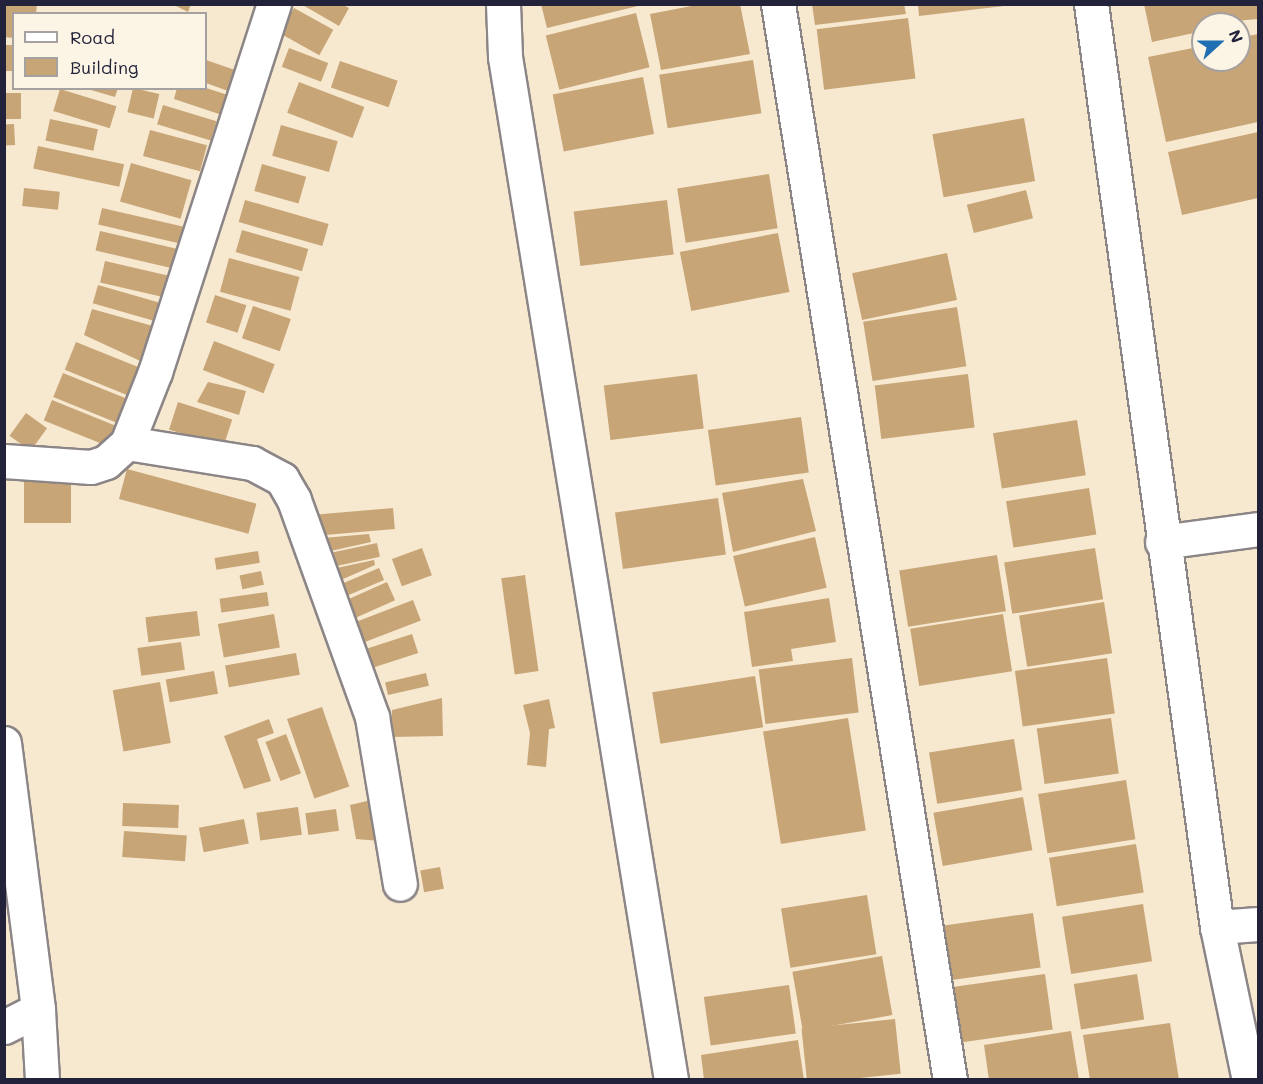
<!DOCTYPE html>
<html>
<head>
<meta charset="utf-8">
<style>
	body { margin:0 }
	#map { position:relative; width:1263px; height:1084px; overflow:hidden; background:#f7e8d0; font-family:Mali,sans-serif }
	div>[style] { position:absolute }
	.building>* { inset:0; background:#c8a577; transform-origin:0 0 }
	.roads { filter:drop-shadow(2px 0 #8c8586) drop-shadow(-2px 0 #8c8586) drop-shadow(0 2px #8c8586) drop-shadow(0 -2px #8c8586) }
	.street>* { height:33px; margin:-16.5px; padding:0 16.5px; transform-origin:16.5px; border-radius:16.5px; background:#fff }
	span { translate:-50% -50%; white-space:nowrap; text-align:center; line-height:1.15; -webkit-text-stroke:4.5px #fcf5e5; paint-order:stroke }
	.frame { position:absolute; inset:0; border:6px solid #22223b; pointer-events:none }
	.legend { position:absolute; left:12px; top:12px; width:195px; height:78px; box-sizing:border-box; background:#fcf5e5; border:2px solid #a5a1a1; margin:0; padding:8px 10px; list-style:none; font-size:18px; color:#22223b }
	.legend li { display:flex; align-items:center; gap:12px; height:30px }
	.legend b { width:30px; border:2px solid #a5a1a1 }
	.north { position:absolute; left:1191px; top:12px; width:60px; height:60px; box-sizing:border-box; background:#fcf5e5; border:2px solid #a5a1a1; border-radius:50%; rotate:69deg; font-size:16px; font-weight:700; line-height:24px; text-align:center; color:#22223b }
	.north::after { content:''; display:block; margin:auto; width:21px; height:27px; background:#1f6fb2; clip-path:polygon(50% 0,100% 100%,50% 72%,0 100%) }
</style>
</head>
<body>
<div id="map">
	<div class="building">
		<i style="clip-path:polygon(4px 4px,37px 4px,36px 14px,14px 14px,14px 38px,4px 37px)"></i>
		<i style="clip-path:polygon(172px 4px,191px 4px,188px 12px)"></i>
		<i style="clip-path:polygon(301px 4px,341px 4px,349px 8px,339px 26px)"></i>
		<i style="clip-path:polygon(541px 4px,637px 4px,638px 6px,547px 28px)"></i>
		<i style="clip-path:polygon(702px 4px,740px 4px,750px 54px,661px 70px,650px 14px)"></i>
		<i style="clip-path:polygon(812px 4px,904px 4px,906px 14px,815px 25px)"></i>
		<i style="clip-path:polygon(918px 4px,1004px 4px,1004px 6px,919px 16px)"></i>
		<i style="clip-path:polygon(1144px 4px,1258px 4px,1258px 19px,1203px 24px,1203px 31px,1152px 42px)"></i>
		<i style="left:294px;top:8px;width:45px;height:29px;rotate:29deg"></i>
		<i style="left:636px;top:13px;width:56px;height:93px;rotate:76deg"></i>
		<i style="left:908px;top:18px;width:61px;height:92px;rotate:83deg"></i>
		<i style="clip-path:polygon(1258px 34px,1258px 122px,1166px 142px,1148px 57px,1203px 46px,1203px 60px,1239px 60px,1239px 38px)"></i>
		<i style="left:4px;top:45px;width:10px;height:26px"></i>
		<i style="left:289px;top:48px;width:42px;height:20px;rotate:21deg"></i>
		<i style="clip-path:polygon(206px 60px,235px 70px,228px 91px,206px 83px)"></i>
		<i style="left:753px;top:60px;width:54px;height:95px;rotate:81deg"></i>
		<i style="left:340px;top:61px;width:61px;height:28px;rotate:19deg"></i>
		<i style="left:643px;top:77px;width:58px;height:92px;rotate:79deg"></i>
		<i style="left:299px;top:82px;width:70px;height:33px;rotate:21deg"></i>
		<i style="clip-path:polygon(84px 88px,118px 88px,115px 97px)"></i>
		<i style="left:133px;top:88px;width:27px;height:25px;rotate:13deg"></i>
		<i style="clip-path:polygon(177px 88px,206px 88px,228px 95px,222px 115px,174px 99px)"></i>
		<i style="left:60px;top:89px;width:59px;height:23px;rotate:17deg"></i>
		<i style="left:4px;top:93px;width:17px;height:26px"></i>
		<i style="left:163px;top:105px;width:56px;height:20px;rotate:17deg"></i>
		<i style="left:1024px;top:118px;width:64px;height:93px;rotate:80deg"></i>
		<i style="left:50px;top:119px;width:49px;height:22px;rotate:12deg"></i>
		<i style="left:14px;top:124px;width:21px;height:10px;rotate:87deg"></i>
		<i style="left:281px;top:125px;width:59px;height:32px;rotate:16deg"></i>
		<i style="left:150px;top:130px;width:59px;height:27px;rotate:15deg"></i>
		<i style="clip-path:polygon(1258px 132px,1258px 198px,1182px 215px,1168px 152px)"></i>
		<i style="left:38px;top:146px;width:88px;height:23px;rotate:12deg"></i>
		<i style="left:131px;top:163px;width:63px;height:40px;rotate:16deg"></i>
		<i style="left:262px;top:164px;width:46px;height:28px;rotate:16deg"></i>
		<i style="left:769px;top:174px;width:55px;height:93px;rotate:81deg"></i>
		<i style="left:24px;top:188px;width:36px;height:18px;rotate:6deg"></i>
		<i style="left:1026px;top:190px;width:29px;height:61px;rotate:76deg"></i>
		<i style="left:245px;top:200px;width:87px;height:23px;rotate:16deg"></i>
		<i style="left:667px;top:200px;width:55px;height:94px;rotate:83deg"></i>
		<i style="left:102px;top:208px;width:85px;height:17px;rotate:13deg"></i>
		<i style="left:242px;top:230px;width:69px;height:23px;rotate:16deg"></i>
		<i style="left:100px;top:231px;width:81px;height:20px;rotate:13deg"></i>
		<i style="left:778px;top:233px;width:60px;height:100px;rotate:79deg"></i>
		<i style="left:947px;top:253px;width:48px;height:97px;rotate:78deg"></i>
		<i style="left:229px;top:258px;width:73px;height:35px;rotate:15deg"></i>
		<i style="left:105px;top:261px;width:70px;height:22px;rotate:13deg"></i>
		<i style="left:98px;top:285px;width:68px;height:19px;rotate:16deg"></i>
		<i style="left:215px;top:295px;width:33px;height:29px;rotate:18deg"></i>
		<i style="left:253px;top:306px;width:40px;height:34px;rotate:19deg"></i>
		<i style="left:957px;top:307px;width:60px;height:95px;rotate:81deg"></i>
		<i style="clip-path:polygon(92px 309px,160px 328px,149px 365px,84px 335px)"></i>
		<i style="left:214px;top:341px;width:65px;height:31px;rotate:21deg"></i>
		<i style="left:76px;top:342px;width:75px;height:30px;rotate:22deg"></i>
		<i style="left:63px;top:373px;width:75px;height:26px;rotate:22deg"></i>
		<i style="left:697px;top:374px;width:55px;height:94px;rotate:83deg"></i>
		<i style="left:968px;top:374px;width:54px;height:94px;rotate:83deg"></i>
		<i style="clip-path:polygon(208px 382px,246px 391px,239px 415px,197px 402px)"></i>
		<i style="left:52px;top:400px;width:74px;height:22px;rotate:22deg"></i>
		<i style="left:178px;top:402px;width:57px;height:29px;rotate:18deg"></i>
		<i style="left:26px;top:413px;width:26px;height:28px;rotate:36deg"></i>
		<i style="left:801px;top:417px;width:56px;height:94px;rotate:82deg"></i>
		<i style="left:1077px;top:420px;width:56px;height:85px;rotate:81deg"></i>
		<i style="left:127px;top:469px;width:134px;height:31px;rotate:15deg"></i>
		<i style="left:24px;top:479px;width:47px;height:44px"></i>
		<i style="clip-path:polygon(803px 479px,816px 531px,733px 552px,722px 493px)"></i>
		<i style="left:1089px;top:488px;width:47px;height:84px;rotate:81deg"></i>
		<i style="left:718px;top:498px;width:57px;height:104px;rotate:82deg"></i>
		<i style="left:393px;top:508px;width:21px;height:76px;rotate:85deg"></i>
		<i style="clip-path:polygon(369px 534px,371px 542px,326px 552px,323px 538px)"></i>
		<i style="left:815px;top:537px;width:52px;height:84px;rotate:77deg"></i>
		<i style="left:377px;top:543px;width:14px;height:54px;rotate:78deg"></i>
		<i style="left:422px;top:548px;width:29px;height:32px;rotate:70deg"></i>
		<i style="left:1095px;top:548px;width:52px;height:92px;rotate:81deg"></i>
		<i style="left:258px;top:551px;width:12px;height:44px;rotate:81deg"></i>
		<i style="left:997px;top:555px;width:57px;height:99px;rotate:81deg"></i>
		<i style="clip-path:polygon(374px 560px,375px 565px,334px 583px,332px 569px)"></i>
		<i style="left:379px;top:568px;width:13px;height:48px;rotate:67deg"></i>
		<i style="left:261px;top:571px;width:14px;height:22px;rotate:78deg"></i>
		<i style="left:525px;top:575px;width:97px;height:24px;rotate:82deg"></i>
		<i style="left:387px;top:582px;width:20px;height:48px;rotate:66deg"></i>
		<i style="left:267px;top:592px;width:14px;height:48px;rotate:82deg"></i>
		<i style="clip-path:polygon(829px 598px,836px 642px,791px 649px,793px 661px,752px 667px,744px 612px)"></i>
		<i style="left:413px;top:600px;width:22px;height:69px;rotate:69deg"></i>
		<i style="left:1104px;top:602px;width:52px;height:86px;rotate:81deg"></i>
		<i style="left:197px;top:611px;width:25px;height:52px;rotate:83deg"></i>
		<i style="left:274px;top:614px;width:34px;height:57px;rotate:80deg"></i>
		<i style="left:1003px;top:614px;width:58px;height:94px;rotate:81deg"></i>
		<i style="left:412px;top:634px;width:20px;height:47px;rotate:72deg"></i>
		<i style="left:181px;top:642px;width:28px;height:44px;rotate:82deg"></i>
		<i style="left:296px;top:653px;width:22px;height:72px;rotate:80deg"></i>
		<i style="left:852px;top:658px;width:55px;height:94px;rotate:83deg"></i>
		<i style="left:1107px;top:658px;width:56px;height:93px;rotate:82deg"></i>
		<i style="left:214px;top:671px;width:23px;height:49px;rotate:80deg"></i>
		<i style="left:426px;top:673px;width:13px;height:42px;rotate:77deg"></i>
		<i style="left:755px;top:676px;width:52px;height:104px;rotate:81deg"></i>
		<i style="left:160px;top:682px;width:62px;height:48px;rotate:80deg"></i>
		<i style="clip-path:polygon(442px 698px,443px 736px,392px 737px,392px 710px)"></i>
		<i style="clip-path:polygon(549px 699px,555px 728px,549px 729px,546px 767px,527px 765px,530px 733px,523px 705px)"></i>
		<i style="left:322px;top:707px;width:84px;height:37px;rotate:71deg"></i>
		<i style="left:848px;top:718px;width:114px;height:86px;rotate:81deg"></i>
		<i style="left:1111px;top:718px;width:56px;height:75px;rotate:82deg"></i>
		<i style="clip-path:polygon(269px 719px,274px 733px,257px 739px,271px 781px,244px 789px,224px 736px)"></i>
		<i style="left:286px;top:734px;width:42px;height:22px;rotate:69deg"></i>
		<i style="left:1014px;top:739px;width:52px;height:86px;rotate:81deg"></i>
		<i style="left:1126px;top:780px;width:60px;height:89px;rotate:81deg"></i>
		<i style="left:1023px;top:797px;width:54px;height:91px;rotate:80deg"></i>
		<i style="clip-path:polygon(380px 798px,380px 841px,356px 839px,350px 805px)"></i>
		<i style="left:123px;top:803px;width:56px;height:23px;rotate:2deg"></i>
		<i style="left:298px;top:807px;width:28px;height:42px;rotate:82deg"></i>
		<i style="left:336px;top:809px;width:22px;height:31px;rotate:82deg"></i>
		<i style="left:244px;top:819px;width:25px;height:46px;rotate:79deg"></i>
		<i style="left:124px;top:831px;width:63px;height:26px;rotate:4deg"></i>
		<i style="left:1136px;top:844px;width:49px;height:88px;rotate:81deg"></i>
		<i style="left:440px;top:867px;width:22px;height:20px;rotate:80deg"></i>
		<i style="left:867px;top:895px;width:60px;height:87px;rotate:81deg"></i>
		<i style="left:1143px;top:904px;width:58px;height:82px;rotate:81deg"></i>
		<i style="left:1033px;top:913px;width:55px;height:93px;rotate:82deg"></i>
		<i style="left:882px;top:956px;width:60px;height:91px;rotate:80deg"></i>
		<i style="left:1045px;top:974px;width:56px;height:93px;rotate:82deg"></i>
		<i style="left:1137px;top:974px;width:46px;height:64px;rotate:81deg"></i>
		<i style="left:789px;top:985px;width:49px;height:86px;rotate:82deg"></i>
		<i style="left:895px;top:1019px;width:55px;height:94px;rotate:84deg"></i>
		<i style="clip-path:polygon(1170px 1023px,1179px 1080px,1090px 1080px,1083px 1035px)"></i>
		<i style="clip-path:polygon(1071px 1031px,1079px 1080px,989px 1080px,984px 1045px)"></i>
		<i style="clip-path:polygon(798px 1040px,804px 1080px,704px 1080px,701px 1055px)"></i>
	</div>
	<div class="roads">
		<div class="street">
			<i style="left:503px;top:4px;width:53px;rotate:87.8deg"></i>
			<i style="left:505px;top:57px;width:1036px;rotate:80.78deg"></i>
			<i style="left:778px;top:4px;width:1090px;rotate:80.92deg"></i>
			<i style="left:1091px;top:4px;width:932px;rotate:82.23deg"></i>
			<i style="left:1217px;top:927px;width:156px;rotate:78.2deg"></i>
			<i style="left:127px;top:443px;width:127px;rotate:9.1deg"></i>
			<i style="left:252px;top:463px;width:34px;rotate:28deg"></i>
			<i style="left:282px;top:479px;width:24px;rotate:60deg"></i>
			<i style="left:294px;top:500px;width:231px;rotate:70.2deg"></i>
			<i style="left:372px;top:717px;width:169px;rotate:80.5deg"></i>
			<i style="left:4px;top:461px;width:87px;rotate:3.9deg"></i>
			<i style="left:91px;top:467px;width:16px;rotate:-18deg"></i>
			<i style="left:106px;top:462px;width:28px;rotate:-42deg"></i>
			<i style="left:127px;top:443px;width:76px;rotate:-68.5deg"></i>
			<i style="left:155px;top:372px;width:387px;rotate:-72.1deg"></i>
			<i style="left:1162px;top:542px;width:97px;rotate:-7.7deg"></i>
			<i style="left:4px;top:743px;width:269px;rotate:82.7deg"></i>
			<i style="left:38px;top:1010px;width:70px;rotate:86.7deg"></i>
			<i style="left:1217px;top:927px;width:41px;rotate:-4.2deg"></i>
			<i style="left:4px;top:1027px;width:38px;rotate:-27deg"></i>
		</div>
	</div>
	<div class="frame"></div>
	<ul class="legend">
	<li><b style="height:8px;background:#fff"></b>Road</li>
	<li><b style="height:16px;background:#c8a577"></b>Building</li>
	</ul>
	<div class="north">N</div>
</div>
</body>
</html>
